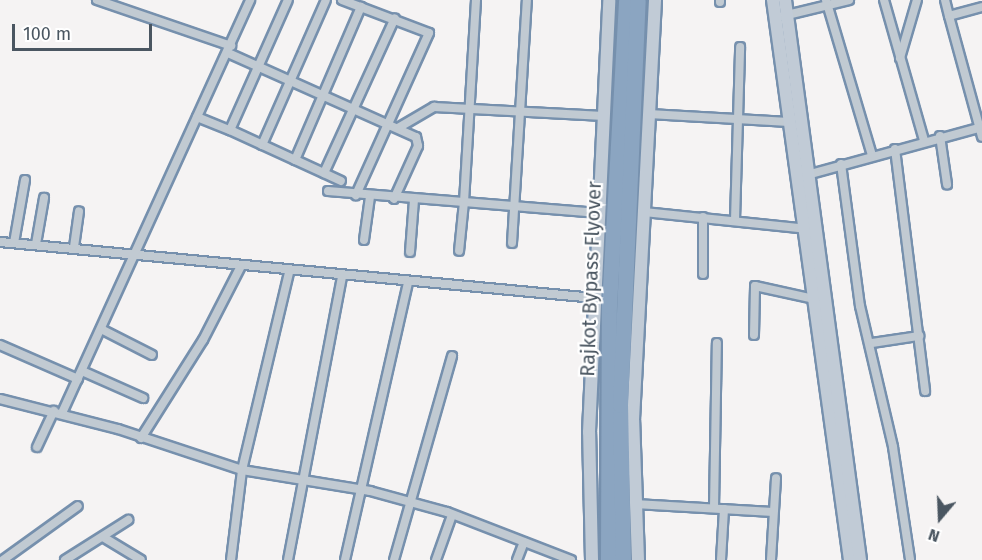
<!DOCTYPE html>
<html>
<head>
<meta charset="utf-8">
<style>
	body { margin:0 }
	#map { position:relative; width:982px; height:560px; overflow:hidden; background:#f5f3f3; font-family:"Fira Sans",sans-serif }
	div>[style] { position:absolute }
	.roads { filter:drop-shadow(2px 0 #7690ad) drop-shadow(-2px 0 #7690ad) drop-shadow(0 2px #7690ad) drop-shadow(0 -2px #7690ad) }
	.street>* { height:8px; margin:-4px; padding:0 4px; transform-origin:4px; border-radius:4px; background:#c1cad2 }
	.secondary>* { height:12px; margin:-6px; padding:0 6px; transform-origin:6px; border-radius:6px; background:#c1cbd6 }
	.highway>* { height:15px; margin:-7.5px; padding:0 7.5px; transform-origin:7.5px; border-radius:7.5px; background:#8ba5c1 }
	span { translate:-50% -50%; white-space:nowrap; text-align:center; line-height:1.15; -webkit-text-stroke:4.5px #fff; paint-order:stroke }
	.street-label { font-size:20px; color:#4a5661 }
	.north { position:absolute; left:910px; top:488px; width:60px; height:60px; -webkit-text-stroke:4px #fff; paint-order:stroke; rotate:199deg; font-size:16px; font-weight:700; line-height:24px; text-align:center; color:#4a5661 }
	.north::after { content:''; display:block; margin:auto; width:21px; height:27px; background:#4a5661; clip-path:polygon(50% 0,100% 100%,50% 72%,0 100%) }
	.scale { position:absolute; left:12px; top:24px; width:140px; height:27px; box-sizing:border-box; border:3px solid #4a5661; border-top:0; padding-left:8px; font-size:18px; line-height:21px; white-space:nowrap; color:#4a5661; -webkit-text-stroke:4px #fff; paint-order:stroke }
</style>
</head>
<body>
<div id="map">
	<div class="roads">
		<div class="street">
			<i style="left:97px;top:0;width:142px;rotate:18.9deg"></i>
			<i style="left:342px;top:0;width:93px;rotate:20.8deg"></i>
			<i style="left:429px;top:33px;width:178px;rotate:114.3deg"></i>
			<i style="left:476px;top:0;width:202px;rotate:93.4deg"></i>
			<i style="left:464px;top:202px;width:135px;rotate:4.7deg"></i>
			<i style="left:826px;top:0;width:162px;rotate:73.5deg"></i>
			<i style="left:884px;top:0;width:146px;rotate:74.1deg"></i>
			<i style="left:945px;top:0;width:16px;rotate:76deg"></i>
			<i style="left:720px;top:2px;width:2px;rotate:-90deg"></i>
			<i style="left:982px;top:7px;width:34px;rotate:165deg"></i>
			<i style="left:949px;top:16px;width:125px;rotate:74.7deg"></i>
			<i style="left:783px;top:16px;width:68px;rotate:-13.6deg"></i>
			<i style="left:228px;top:53px;width:206px;rotate:24.1deg"></i>
			<i style="left:416px;top:137px;width:9px;rotate:77deg"></i>
			<i style="left:418px;top:146px;width:58px;rotate:114.4deg"></i>
			<i style="left:900px;top:58px;width:60px;rotate:-73.7deg"></i>
			<i style="left:649px;top:114px;width:140px;rotate:3.3deg"></i>
			<i style="left:197px;top:117px;width:35px;rotate:22deg"></i>
			<i style="left:230px;top:130px;width:142px;rotate:-66deg"></i>
			<i style="left:398px;top:128px;width:42px;rotate:-30.3deg"></i>
			<i style="left:434px;top:107px;width:170px;rotate:3deg"></i>
			<i style="left:230px;top:130px;width:122px;rotate:24.7deg"></i>
			<i style="left:940px;top:136px;width:49px;rotate:81.7deg"></i>
			<i style="left:262px;top:145px;width:158px;rotate:-66.2deg"></i>
			<i style="left:895px;top:149px;width:244px;rotate:82.9deg"></i>
			<i style="left:295px;top:160px;width:167px;rotate:-66.7deg"></i>
			<i style="left:841px;top:164px;width:143px;rotate:82.4deg"></i>
			<i style="left:860px;top:306px;width:145px;rotate:76.8deg"></i>
			<i style="left:893px;top:447px;width:114px;rotate:81.4deg"></i>
			<i style="left:324px;top:173px;width:170px;rotate:-65.4deg"></i>
			<i style="left:803px;top:176px;width:186px;rotate:-15.3deg"></i>
			<i style="left:328px;top:191px;width:136px;rotate:4.6deg"></i>
			<i style="left:464px;top:202px;width:49px;rotate:95.8deg"></i>
			<i style="left:644px;top:212px;width:165px;rotate:5.9deg"></i>
			<i style="left:703px;top:217px;width:57px;rotate:90deg"></i>
			<i style="left:735px;top:220px;width:173px;rotate:-88.3deg"></i>
			<i style="left:364px;top:240px;width:43px;rotate:-82.1deg"></i>
			<i style="left:0;top:242px;width:598px;rotate:5.38deg"></i>
			<i style="left:14px;top:243px;width:64px;rotate:-80.1deg"></i>
			<i style="left:512px;top:243px;width:243px;rotate:-86.5deg"></i>
			<i style="left:36px;top:244px;width:47px;rotate:-80.1deg"></i>
			<i style="left:74px;top:247px;width:36px;rotate:-82deg"></i>
			<i style="left:410px;top:252px;width:52px;rotate:-85.6deg"></i>
			<i style="left:101px;top:329px;width:57px;rotate:27deg"></i>
			<i style="left:754px;top:335px;width:49px;rotate:-88.8deg"></i>
			<i style="left:755px;top:286px;width:60px;rotate:12.4deg"></i>
			<i style="left:872px;top:343px;width:48px;rotate:-8.5deg"></i>
			<i style="left:0;top:345px;width:85px;rotate:23.6deg"></i>
			<i style="left:82px;top:371px;width:67px;rotate:23.9deg"></i>
			<i style="left:0;top:399px;width:122px;rotate:14.3deg"></i>
			<i style="left:118px;top:429px;width:131px;rotate:18.3deg"></i>
			<i style="left:242px;top:470px;width:130px;rotate:9.3deg"></i>
			<i style="left:370px;top:491px;width:80px;rotate:15.3deg"></i>
			<i style="left:447px;top:512px;width:133px;rotate:21.2deg"></i>
			<i style="left:62px;top:413px;width:454px;rotate:-65.5deg"></i>
			<i style="left:141px;top:438px;width:116px;rotate:-57.7deg"></i>
			<i style="left:203px;top:340px;width:83px;rotate:-62.8deg"></i>
			<i style="left:37px;top:447px;width:40px;rotate:-65deg"></i>
			<i style="left:635px;top:504px;width:138px;rotate:3.3deg"></i>
			<i style="left:714px;top:508px;width:165px;rotate:-89deg"></i>
			<i style="left:103px;top:537px;width:44px;rotate:31.2deg"></i>
			<i style="left:3px;top:560px;width:92px;rotate:-35.8deg"></i>
			<i style="left:65px;top:560px;width:75px;rotate:-32.4deg"></i>
			<i style="left:231px;top:560px;width:91px;rotate:-83deg"></i>
			<i style="left:242px;top:470px;width:203px;rotate:-76.6deg"></i>
			<i style="left:288px;top:560px;width:287px;rotate:-79.2deg"></i>
			<i style="left:345px;top:560px;width:285px;rotate:-77.2deg"></i>
			<i style="left:394px;top:560px;width:212px;rotate:-74.1deg"></i>
			<i style="left:436px;top:560px;width:48px;rotate:-70.4deg"></i>
			<i style="left:517px;top:560px;width:19px;rotate:-69deg"></i>
			<i style="left:721px;top:560px;width:51px;rotate:-86.6deg"></i>
			<i style="left:771px;top:560px;width:82px;rotate:-86.5deg"></i>
		</div>
		<div class="secondary">
			<i style="left:773px;top:0;width:565px;rotate:82.17deg"></i>
			<i style="left:785px;top:0;width:565px;rotate:82.37deg"></i>
			<i style="left:592px;top:560px;width:128px;rotate:-91.3deg"></i>
			<i style="left:589px;top:432px;width:432px;rotate:-87.3deg"></i>
			<i style="left:638px;top:560px;width:140px;rotate:-92deg"></i>
			<i style="left:633px;top:420px;width:421px;rotate:-87deg"></i>
		</div>
		<div class="highway">
			<i style="left:608px;top:560px;width:254px;rotate:-89.8deg"></i>
			<i style="left:609px;top:306px;width:306px;rotate:-86.8deg"></i>
			<i style="left:623px;top:560px;width:155px;rotate:-91.1deg"></i>
			<i style="left:620px;top:405px;width:405px;rotate:-87.5deg"></i>
		</div>
	</div>
	<div class="street-label">
		<span style="left:591px;top:279px;rotate:-88deg">Rajkot Bypass Flyover</span>
	</div>
	<div class="north">N</div>
	<div class="scale">100 m</div>
</div>
</body>
</html>
